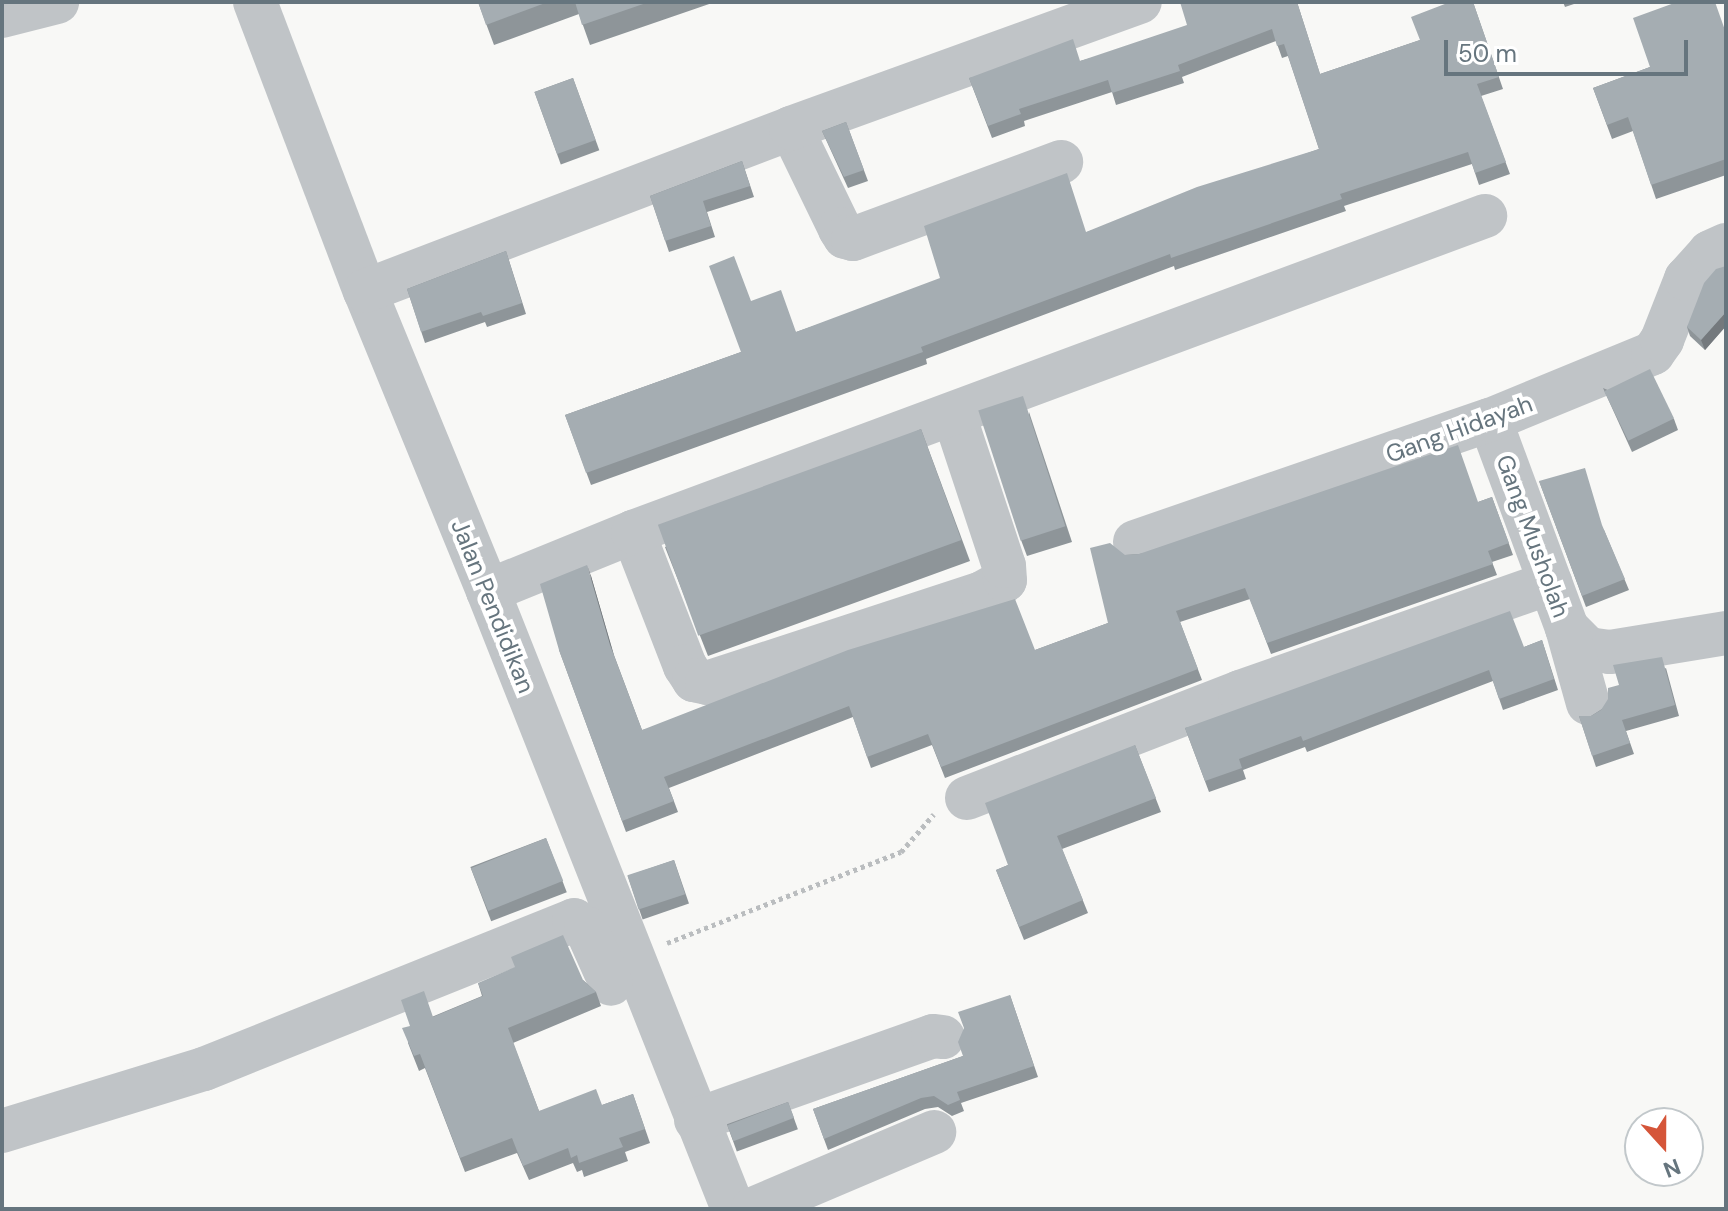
<!DOCTYPE html>
<html>
<head>
<meta charset="utf-8">
<style>
	body { margin:0 }
	#map { position:relative; width:1728px; height:1211px; overflow:hidden; background:#f8f8f6; font-family:"DM Sans",sans-serif }
	div>[style] { position:absolute }
	.path>* { height:5px; margin-top:-2.5px; transform-origin:0; background:repeating-linear-gradient(90deg,#babdbf 0 4px,transparent 0 8px) }
	.minor>* { height:44px; margin:-22px; padding:0 22px; transform-origin:22px; border-radius:22px; background:#c0c4c7 }
	.wall>* { inset:0; background:#8e9599; transform-origin:0 0 }
	.shaded-wall>* { inset:0; background:#74797d }
	.building>* { inset:0; background:#a5adb2; transform-origin:0 0 }
	span { translate:-50% -50%; white-space:nowrap; text-align:center; line-height:1.15; -webkit-text-stroke:8px #fff; paint-order:stroke }
	.street-label { font-size:24px; color:#66757e }
	.frame { position:absolute; inset:0; border:4px solid #66757e; pointer-events:none }
	.north { position:absolute; left:1624px; top:1107px; width:80px; height:80px; box-sizing:border-box; background:#fff; border:2px solid #c2c8cb; border-radius:50%; rotate:159deg; font-size:22px; font-weight:700; line-height:32px; text-align:center; color:#66757e }
	.north::after { content:''; display:block; margin:auto; width:28px; height:36px; background:#d55539; clip-path:polygon(50% 0,100% 100%,50% 72%,0 100%) }
	.scale { position:absolute; left:1444px; top:40px; width:244px; height:36px; box-sizing:border-box; border:4px solid #66757e; border-top:0; padding-left:10px; font-size:24px; line-height:28px; white-space:nowrap; color:#66757e; -webkit-text-stroke:6px #fff; paint-order:stroke }
</style>
</head>
<body>
<div id="map">
	<div class="path">
		<i style="left:667px;top:943px;width:251px;rotate:-21.3deg"></i>
		<i style="left:901px;top:852px;width:50px;rotate:-49deg"></i>
	</div>
	<div class="minor">
		<i style="left:255px;top:2px;width:309px;rotate:69.2deg"></i>
		<i style="left:365px;top:291px;width:324px;rotate:67.7deg"></i>
		<i style="left:488px;top:591px;width:665px;rotate:68.37deg"></i>
		<i style="left:2px;top:16px;width:57px;rotate:-14.3deg"></i>
		<i style="left:791px;top:128px;width:112px;rotate:64.1deg"></i>
		<i style="left:840px;top:229px;width:9px;rotate:58deg"></i>
		<i style="left:845px;top:237px;width:8px;rotate:14deg"></i>
		<i style="left:853px;top:239px;width:222px;rotate:-20.3deg"></i>
		<i style="left:365px;top:291px;width:456px;rotate:-20.9deg"></i>
		<i style="left:791px;top:128px;width:371px;rotate:-19.9deg"></i>
		<i style="left:1490px;top:420px;width:222px;rotate:69.7deg"></i>
		<i style="left:1567px;top:628px;width:30px;rotate:45deg"></i>
		<i style="left:1588px;top:649px;width:22px;rotate:8deg"></i>
		<i style="left:1610px;top:652px;width:118px;rotate:-9.3deg"></i>
		<i style="left:633px;top:532px;width:144px;rotate:68.8deg"></i>
		<i style="left:685px;top:666px;width:17px;rotate:57deg"></i>
		<i style="left:694px;top:680px;width:13px;rotate:13deg"></i>
		<i style="left:707px;top:683px;width:289px;rotate:-18.1deg"></i>
		<i style="left:982px;top:593px;width:26px;rotate:-29deg"></i>
		<i style="left:1005px;top:580px;width:14px;rotate:-94deg"></i>
		<i style="left:1004px;top:566px;width:159px;rotate:-108.3deg"></i>
		<i style="left:1135px;top:542px;width:375px;rotate:-19deg"></i>
		<i style="left:1490px;top:420px;width:176px;rotate:-22.3deg"></i>
		<i style="left:1653px;top:353px;width:16px;rotate:-55deg"></i>
		<i style="left:1662px;top:340px;width:66px;rotate:-68.5deg"></i>
		<i style="left:1686px;top:279px;width:36px;rotate:-48deg"></i>
		<i style="left:1710px;top:252px;width:17px;rotate:-24deg"></i>
		<i style="left:488px;top:591px;width:157px;rotate:-22.1deg"></i>
		<i style="left:633px;top:532px;width:909px;rotate:-20.35deg"></i>
		<i style="left:1567px;top:628px;width:78px;rotate:74.4deg"></i>
		<i style="left:967px;top:798px;width:293px;rotate:-21.2deg"></i>
		<i style="left:1240px;top:692px;width:329px;rotate:-19.4deg"></i>
		<i style="left:696px;top:1120px;width:251px;rotate:-19.5deg"></i>
		<i style="left:933px;top:1036px;width:10px;rotate:6deg"></i>
		<i style="left:2px;top:1131px;width:211px;rotate:-17.1deg"></i>
		<i style="left:204px;top:1069px;width:399px;rotate:-21.9deg"></i>
		<i style="left:574px;top:920px;width:14px;rotate:34deg"></i>
		<i style="left:586px;top:928px;width:61px;rotate:65.9deg"></i>
		<i style="left:753px;top:1209px;width:197px;rotate:-23deg"></i>
	</div>
	<div class="wall">
		<i style="clip-path:polygon(478px 2px,715px 2px,590px 45px,579px 14px,494px 45px)"></i>
		<i style="clip-path:polygon(1297px 2px,1320px 74px,1420px 40px,1473px 2px,1503px 89px,1481px 96px,1510px 174px,1479px 185px,1472px 164px,1344px 206px,1346px 211px,1175px 270px,1174px 266px,926px 359px,927px 364px,591px 485px,565px 415px,741px 352px,751px 301px,796px 332px,1087px 232px,1319px 149px,1288px 56px,1282px 58px,1276px 41px,1182px 77px,1184px 83px,1116px 105px,1112px 92px,1024px 121px,1025px 126px,992px 138px,969px 78px,1080px 61px)"></i>
		<i style="clip-path:polygon(1563px 2px,1580px 2px,1565px 7px)"></i>
		<i style="clip-path:polygon(1726px 33px,1726px 175px,1656px 199px,1633px 131px,1612px 139px,1593px 88px,1650px 67px)"></i>
		<i style="left:573px;top:78px;width:77px;height:41px;rotate:70deg"></i>
		<i style="clip-path:polygon(846px 122px,868px 181px,848px 188px,822px 131px)"></i>
		<i style="clip-path:polygon(742px 161px,754px 197px,707px 212px,715px 237px,669px 252px,650px 196px)"></i>
		<i style="clip-path:polygon(506px 251px,526px 314px,487px 327px,485px 322px,425px 343px,407px 289px)"></i>
		<i style="clip-path:polygon(1726px 266px,1726px 326px,1705px 350px,1690px 336px,1687px 327px)"></i>
		<i style="clip-path:polygon(1603px 388px,1674px 419px,1678px 430px,1632px 452px)"></i>
		<i style="clip-path:polygon(1029px 412px,1072px 542px,1027px 556px,1021px 540px)"></i>
		<i style="clip-path:polygon(921px 429px,970px 561px,708px 656px,665px 547px)"></i>
		<i style="clip-path:polygon(1539px 481px,1604px 530px,1629px 590px,1586px 607px)"></i>
		<i style="clip-path:polygon(1492px 497px,1513px 555px,1492px 562px,1497px 575px,1271px 654px,1250px 599px,1180px 622px,1202px 680px,945px 778px,932px 745px,871px 768px,853px 717px,669px 788px,678px 812px,626px 832px,559px 650px,591px 576px,614px 655px,642px 730px,1035px 650px,1108px 623px,1125px 555px,1139px 554px,1478px 502px)"></i>
		<i style="clip-path:polygon(1542px 640px,1558px 690px,1503px 710px,1493px 681px,1307px 752px,1305px 747px,1243px 770px,1246px 779px,1209px 792px,1185px 728px,1524px 647px)"></i>
		<i style="clip-path:polygon(1666px 668px,1679px 716px,1626px 731px,1634px 754px,1596px 767px,1579px 716px,1591px 716px)"></i>
		<i style="clip-path:polygon(1135px 745px,1161px 812px,1062px 849px,1088px 913px,1024px 940px,996px 870px,1008px 865px)"></i>
		<i style="left:546px;top:838px;width:58px;height:81px;rotate:69deg"></i>
		<i style="left:674px;top:860px;width:46px;height:49px;rotate:71deg"></i>
		<i style="clip-path:polygon(583px 980px,596px 992px,601px 1006px,513px 1043px,539px 1111px,602px 1105px,633px 1094px,650px 1143px,625px 1152px,628px 1161px,584px 1177px,582px 1170px,577px 1172px,573px 1163px,529px 1180px,517px 1153px,465px 1172px,425px 1068px,419px 1071px,408px 1043px,410px 1026px,482px 996px,478px 983px)"></i>
		<i style="clip-path:polygon(1010px 995px,1038px 1077px,961px 1103px,964px 1111px,952px 1116px,938px 1107px,925px 1109px,828px 1150px,813px 1109px,963px 1056px)"></i>
		<i style="left:788px;top:1102px;width:29px;height:65px;rotate:70deg"></i>
	</div>
	<div class="shaded-wall">
		<i style="clip-path:polygon(1726px 312px,1726px 326px,1705px 350px,1701px 340px)"></i>
		<i style="clip-path:polygon(587px 565px,591px 576px,614px 656px,610px 645px)"></i>
	</div>
	<div class="building">
		<i style="clip-path:polygon(478px 2px,548px 2px,486px 25px)"></i>
		<i style="clip-path:polygon(575px 2px,649px 2px,582px 25px)"></i>
		<i style="clip-path:polygon(1180px 2px,1297px 2px,1320px 74px,1420px 40px,1411px 17px,1450px 2px,1473px 2px,1499px 77px,1477px 84px,1506px 162px,1475px 173px,1468px 152px,1340px 194px,1342px 199px,1171px 258px,1170px 254px,921px 347px,923px 352px,586px 473px,565px 415px,741px 352px,709px 266px,734px 256px,751px 301px,781px 290px,796px 332px,940px 278px,924px 226px,1067px 173px,1086px 232px,1197px 187px,1319px 149px,1284px 44px,1277px 46px,1272px 29px,1178px 65px,1180px 71px,1112px 93px,1108px 80px,1019px 109px,1021px 114px,988px 126px,969px 78px,1073px 39px,1080px 61px,1187px 25px)"></i>
		<i style="clip-path:polygon(1677px 2px,1715px 2px,1726px 33px,1726px 159px,1651px 185px,1628px 117px,1607px 125px,1593px 88px,1650px 67px,1633px 18px)"></i>
		<i style="left:573px;top:78px;width:66px;height:41px;rotate:70deg"></i>
		<i style="clip-path:polygon(846px 122px,864px 170px,844px 177px,822px 131px)"></i>
		<i style="clip-path:polygon(742px 161px,750px 186px,703px 201px,711px 226px,665px 241px,650px 196px)"></i>
		<i style="clip-path:polygon(506px 251px,522px 303px,483px 316px,481px 312px,421px 332px,407px 289px)"></i>
		<i style="clip-path:polygon(1726px 266px,1726px 312px,1701px 340px,1687px 327px,1704px 283px,1716px 269px)"></i>
		<i style="left:1650px;top:369px;width:55px;height:51px;rotate:64deg"></i>
		<i style="left:1023px;top:396px;width:137px;height:47px;rotate:72deg"></i>
		<i style="left:921px;top:429px;width:118px;height:280px;rotate:70deg"></i>
		<i style="clip-path:polygon(1458px 445px,1478px 502px,1492px 497px,1509px 543px,1488px 551px,1493px 564px,1267px 643px,1245px 588px,1176px 611px,1198px 669px,941px 767px,928px 734px,867px 757px,849px 706px,664px 777px,674px 801px,622px 821px,559px 650px,540px 584px,587px 565px,610px 645px,642px 730px,848px 650px,1015px 599px,1035px 650px,1108px 623px,1090px 548px,1110px 543px,1125px 555px,1139px 554px)"></i>
		<i style="clip-path:polygon(1585px 468px,1602px 525px,1625px 579px,1582px 596px,1539px 481px)"></i>
		<i style="clip-path:polygon(1510px 611px,1524px 647px,1542px 640px,1554px 679px,1499px 699px,1489px 670px,1303px 741px,1301px 736px,1239px 759px,1242px 768px,1205px 781px,1185px 728px)"></i>
		<i style="clip-path:polygon(1662px 657px,1675px 705px,1622px 720px,1630px 743px,1592px 756px,1579px 716px,1591px 716px,1601px 710px,1608px 699px,1608px 688px,1619px 685px,1613px 665px)"></i>
		<i style="clip-path:polygon(1135px 745px,1156px 798px,1057px 836px,1083px 900px,1019px 927px,996px 870px,1008px 865px,985px 803px)"></i>
		<i style="left:546px;top:838px;width:46px;height:81px;rotate:68deg"></i>
		<i style="left:674px;top:860px;width:36px;height:49px;rotate:72deg"></i>
		<i style="clip-path:polygon(563px 935px,583px 980px,596px 992px,508px 1028px,539px 1111px,596px 1089px,602px 1105px,633px 1094px,645px 1129px,619px 1138px,623px 1147px,579px 1163px,577px 1155px,571px 1158px,568px 1148px,523px 1166px,512px 1138px,460px 1158px,420px 1054px,414px 1056px,402px 1028px,410px 1026px,401px 1000px,424px 991px,433px 1017px,483px 996px,478px 983px,515px 967px,511px 957px)"></i>
		<i style="clip-path:polygon(1010px 995px,1034px 1066px,957px 1092px,960px 1100px,948px 1105px,934px 1096px,921px 1098px,824px 1139px,813px 1109px,963px 1056px,958px 1042px,964px 1028px,958px 1012px)"></i>
		<i style="left:788px;top:1102px;width:17px;height:65px;rotate:69deg"></i>
	</div>
	<div class="street-label">
		<span style="left:1459px;top:429px;rotate:-20deg">Gang Hidayah</span>
		<span style="left:1533px;top:536px;rotate:70deg">Gang Musholah</span>
		<span style="left:493px;top:606px;rotate:68deg">Jalan Pendidikan</span>
	</div>
	<div class="frame"></div>
	<div class="north">N</div>
	<div class="scale">50 m</div>
</div>
</body>
</html>
